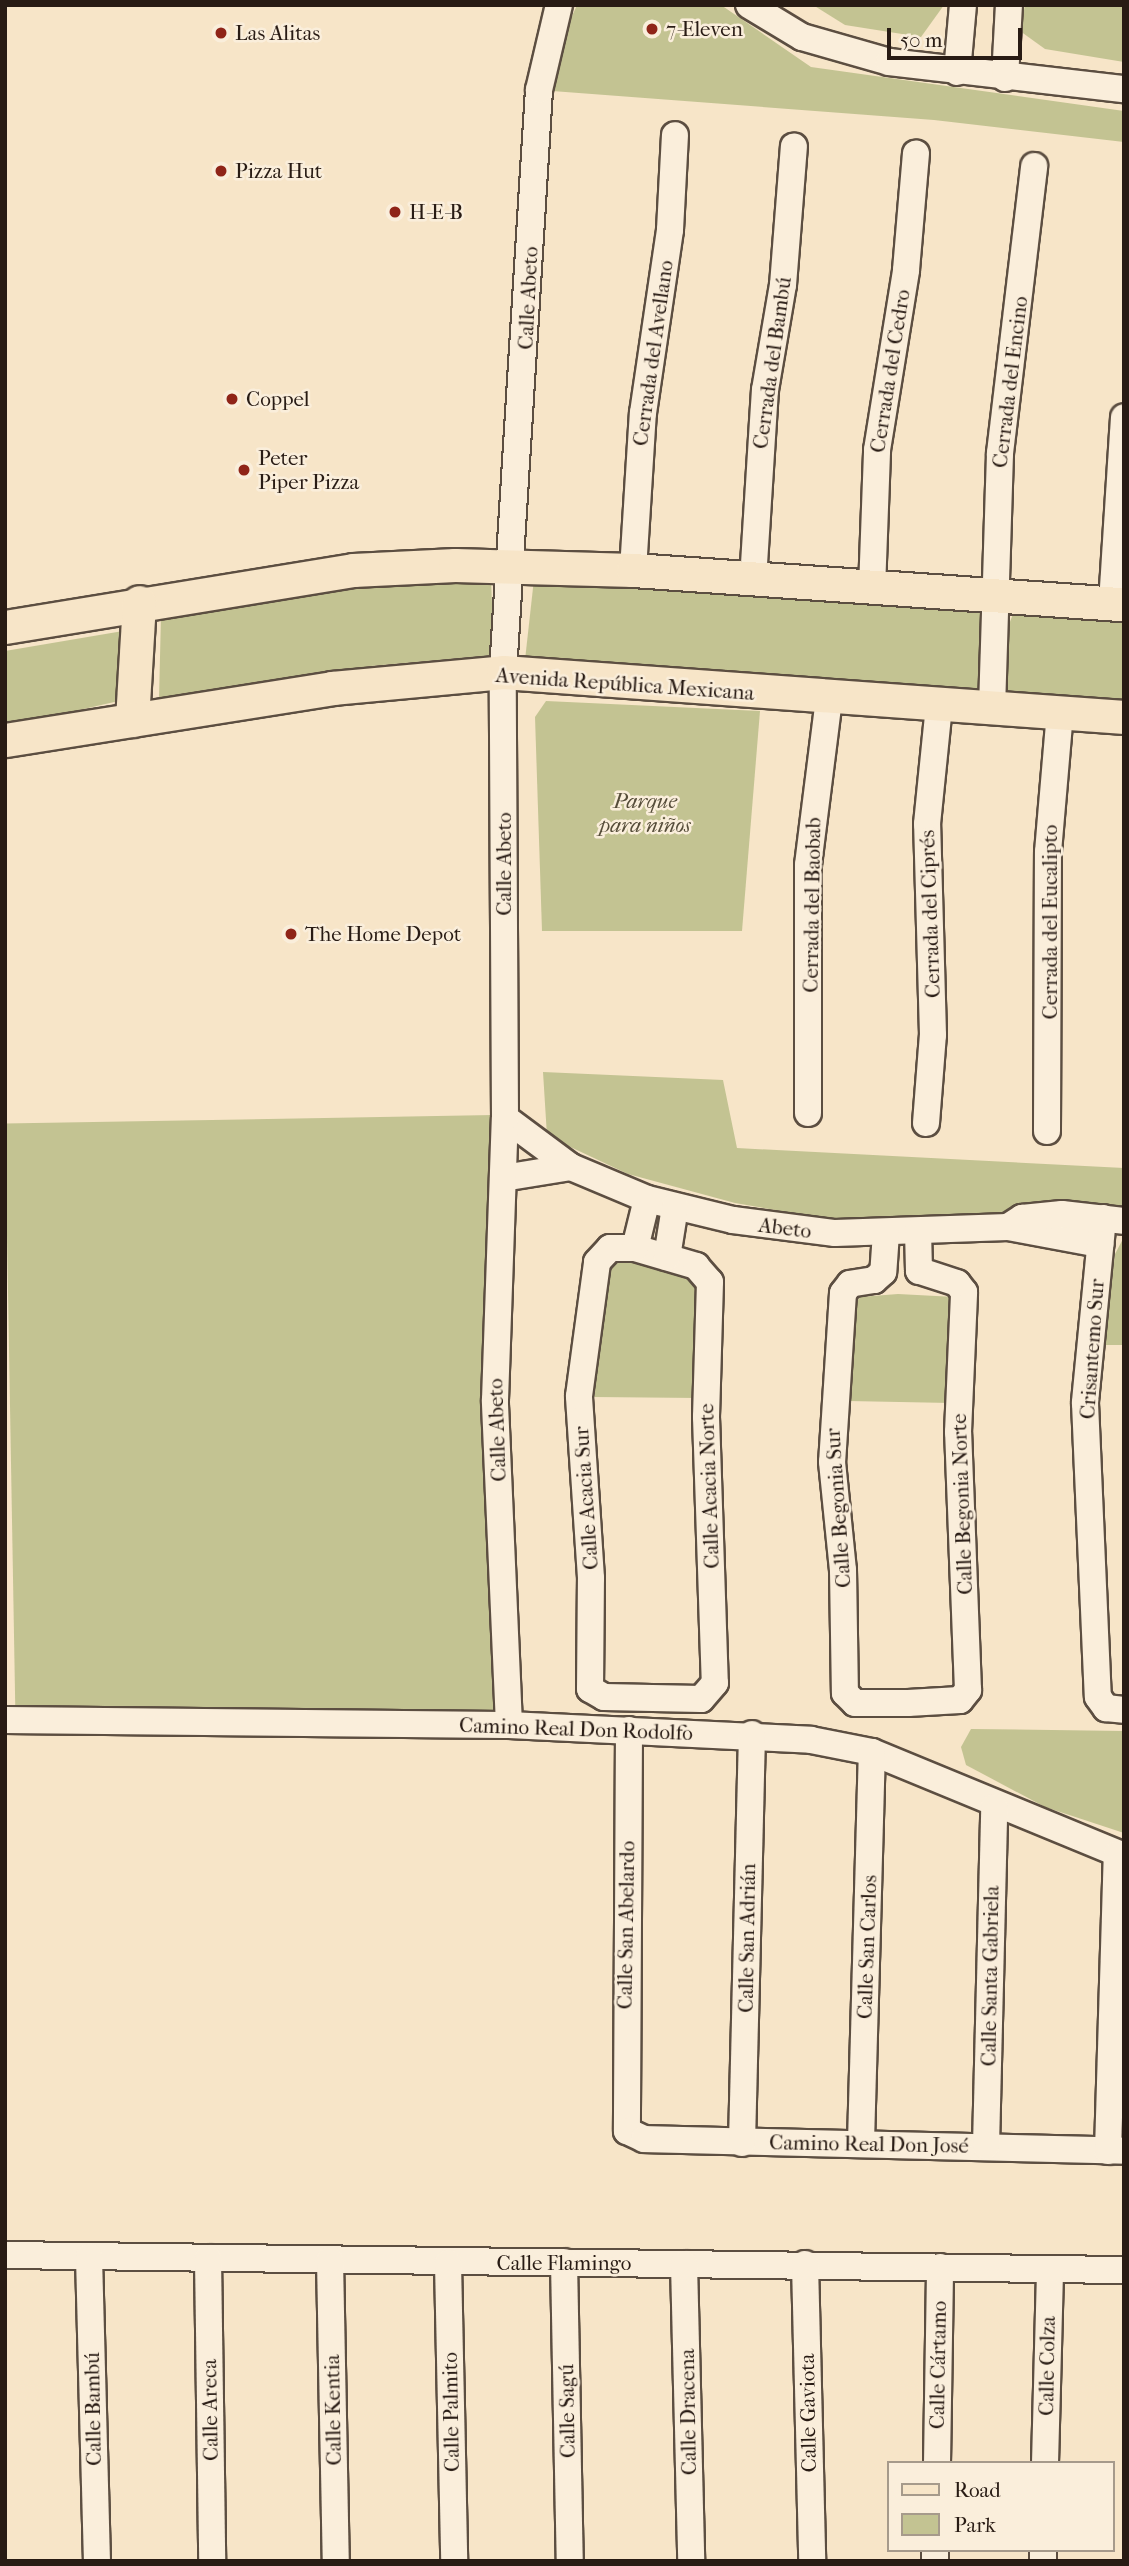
<!DOCTYPE html>
<html>
<head>
<meta charset="utf-8">
<style>
	body { margin:0 }
	#map { position:relative; width:1129px; height:2566px; overflow:hidden; background:#f7e5c8; font-family:"IM FELL French Canon",serif }
	div>[style] { position:absolute }
	.green>* { inset:0; background:#c3c392; transform-origin:0 0 }
	.roads { filter:drop-shadow(2px 0 #5c4e41) drop-shadow(-2px 0 #5c4e41) drop-shadow(0 2px #5c4e41) drop-shadow(0 -2px #5c4e41) }
	.minor>* { height:26px; margin:-13px; padding:0 13px; transform-origin:13px; border-radius:13px; background:#faeedb }
	.major>* { height:33px; margin:-16.5px; padding:0 16.5px; transform-origin:16.5px; border-radius:16.5px; background:#f7e5c8 }
	.dots>* { width:19px; height:19px; translate:-50% -50%; box-sizing:border-box; border:4px solid #faeedb; border-radius:50% }
	span { translate:-50% -50%; white-space:nowrap; text-align:center; line-height:1.15; -webkit-text-stroke:5px #faeedb; paint-order:stroke }
	.poi-label { font-size:21px; color:#281b14 }
	.left { translate:0 -50%; text-align:left }
	.street-label { font-size:21px; color:#281b14 }
	.park-label { font-size:21px; color:#564d3a; font-style:italic }
	.frame { position:absolute; inset:0; border:7px solid #281b14; pointer-events:none }
	.legend { position:absolute; left:887px; top:2461px; width:228px; height:91px; box-sizing:border-box; background:#faeedb; border:2px solid #a69a8b; margin:0; padding:9px 12px; list-style:none; font-size:21px; color:#281b14 }
	.legend li { display:flex; align-items:center; gap:14px; height:35px }
	.legend b { width:35px; border:2px solid #a69a8b }
	.scale { position:absolute; left:887px; top:28px; width:135px; height:32px; box-sizing:border-box; border:4px solid #281b14; border-top:0; padding-left:9px; font-size:21px; line-height:24px; white-space:nowrap; color:#281b14; -webkit-text-stroke:5px #faeedb; paint-order:stroke }
</style>
</head>
<body>
<div id="map">
	<div class="green">
		<i style="clip-path:polygon(577px 5px,721px 5px,811px 67px,1124px 111px,1124px 142px,934px 120px,539px 90px)"></i>
		<i style="clip-path:polygon(813px 5px,944px 5px,921px 37px,845px 25px)"></i>
		<i style="clip-path:polygon(1025px 5px,1124px 5px,1124px 62px,1045px 49px,1020px 31px)"></i>
		<i style="clip-path:polygon(491px 579px,494px 655px,371px 666px,159px 699px,161px 615px,389px 582px)"></i>
		<i style="clip-path:polygon(534px 579px,978px 608px,987px 622px,984px 684px,974px 697px,525px 660px)"></i>
		<i style="clip-path:polygon(1030px 608px,1124px 614px,1124px 710px,1010px 697px,1005px 687px,1008px 627px,1013px 614px)"></i>
		<i style="clip-path:polygon(123px 631px,123px 700px,5px 727px,5px 651px)"></i>
		<i style="clip-path:polygon(546px 701px,760px 711px,742px 931px,542px 931px,535px 717px)"></i>
		<i style="clip-path:polygon(543px 1072px,723px 1080px,737px 1148px,1124px 1168px,1124px 1219px,867px 1226px,735px 1203px,628px 1174px,547px 1136px)"></i>
		<i style="left:493px;top:1115px;width:605px;height:488px;rotate:89deg"></i>
		<i style="clip-path:polygon(1124px 1237px,1124px 1345px,1103px 1345px,1115px 1254px)"></i>
		<i style="clip-path:polygon(618px 1255px,704px 1281px,698px 1398px,594px 1397px,605px 1261px)"></i>
		<i style="clip-path:polygon(898px 1294px,955px 1297px,951px 1403px,848px 1401px,853px 1307px,860px 1297px)"></i>
		<i style="clip-path:polygon(971px 1729px,1124px 1731px,1124px 1833px,1045px 1807px,966px 1765px,961px 1747px)"></i>
	</div>
	<div class="roads">
		<div class="minor">
			<i style="left:749px;top:5px;width:62px;rotate:31.1deg"></i>
			<i style="left:802px;top:37px;width:91px;rotate:16deg"></i>
			<i style="left:889px;top:62px;width:237px;rotate:6.6deg"></i>
			<i style="left:957px;top:72px;width:67px;rotate:-84.9deg"></i>
			<i style="left:1005px;top:78px;width:73px;rotate:-86.9deg"></i>
			<i style="left:633px;top:570px;width:157px;rotate:-86.4deg"></i>
			<i style="left:643px;top:413px;width:185px;rotate:-81.6deg"></i>
			<i style="left:670px;top:230px;width:95px;rotate:-87deg"></i>
			<i style="left:753px;top:580px;width:190px;rotate:-86.4deg"></i>
			<i style="left:765px;top:390px;width:107px;rotate:-80.3deg"></i>
			<i style="left:783px;top:285px;width:139px;rotate:-85.5deg"></i>
			<i style="left:872px;top:589px;width:139px;rotate:-87.9deg"></i>
			<i style="left:877px;top:450px;width:182px;rotate:-80.8deg"></i>
			<i style="left:906px;top:270px;width:117px;rotate:-85.1deg"></i>
			<i style="left:1112px;top:603px;width:186px;rotate:-86.3deg"></i>
			<i style="left:992px;top:708px;width:255px;rotate:-88.2deg"></i>
			<i style="left:1000px;top:453px;width:289px;rotate:-83.2deg"></i>
			<i style="left:808px;top:1113px;width:248px;rotate:-90deg"></i>
			<i style="left:808px;top:865px;width:167px;rotate:-82.8deg"></i>
			<i style="left:505px;top:1118px;width:82px;rotate:36.6deg"></i>
			<i style="left:571px;top:1167px;width:82px;rotate:22.8deg"></i>
			<i style="left:647px;top:1199px;width:89px;rotate:13.7deg"></i>
			<i style="left:733px;top:1220px;width:103px;rotate:7.3deg"></i>
			<i style="left:835px;top:1233px;width:173px;rotate:-2deg"></i>
			<i style="left:1008px;top:1227px;width:94px;rotate:10.5deg"></i>
			<i style="left:926px;top:1123px;width:88px;rotate:-85.5deg"></i>
			<i style="left:933px;top:1035px;width:211px;rotate:-91.6deg"></i>
			<i style="left:927px;top:824px;width:119px;rotate:-84.2deg"></i>
			<i style="left:1047px;top:1131px;width:279px;rotate:-89.8deg"></i>
			<i style="left:1048px;top:852px;width:141px;rotate:-85.1deg"></i>
			<i style="left:503px;top:1178px;width:69px;rotate:-9.2deg"></i>
			<i style="left:1103px;top:1218px;width:186px;rotate:95.6deg"></i>
			<i style="left:1085px;top:1403px;width:294px;rotate:87.5deg"></i>
			<i style="left:1098px;top:1697px;width:14px;rotate:54deg"></i>
			<i style="left:1106px;top:1708px;width:18px;rotate:6deg"></i>
			<i style="left:1008px;top:1227px;width:17px;rotate:-33deg"></i>
			<i style="left:1022px;top:1218px;width:40px;rotate:-5.7deg"></i>
			<i style="left:1062px;top:1214px;width:62px;rotate:6.4deg"></i>
			<i style="left:886px;top:1233px;width:39px;rotate:94deg"></i>
			<i style="left:883px;top:1272px;width:12px;rotate:138deg"></i>
			<i style="left:874px;top:1280px;width:24px;rotate:171deg"></i>
			<i style="left:850px;top:1284px;width:11px;rotate:128deg"></i>
			<i style="left:843px;top:1293px;width:169px;rotate:93.7deg"></i>
			<i style="left:832px;top:1462px;width:109px;rotate:84.2deg"></i>
			<i style="left:843px;top:1570px;width:123px;rotate:89.1deg"></i>
			<i style="left:845px;top:1693px;width:14px;rotate:45deg"></i>
			<i style="left:855px;top:1703px;width:53px"></i>
			<i style="left:908px;top:1703px;width:52px;rotate:-3.3deg"></i>
			<i style="left:960px;top:1700px;width:13px;rotate:-51deg"></i>
			<i style="left:968px;top:1690px;width:258px;rotate:-92.2deg"></i>
			<i style="left:958px;top:1432px;width:140px;rotate:-87.5deg"></i>
			<i style="left:964px;top:1292px;width:11px;rotate:-128deg"></i>
			<i style="left:957px;top:1283px;width:40px;rotate:-162deg"></i>
			<i style="left:919px;top:1271px;width:40px;rotate:-91.4deg"></i>
			<i style="left:635px;top:1248px;width:64px;rotate:16.4deg"></i>
			<i style="left:696px;top:1266px;width:21px;rotate:49deg"></i>
			<i style="left:710px;top:1282px;width:135px;rotate:91.7deg"></i>
			<i style="left:706px;top:1417px;width:266px;rotate:88.1deg"></i>
			<i style="left:715px;top:1683px;width:21px;rotate:131deg"></i>
			<i style="left:701px;top:1699px;width:97px;rotate:-178.8deg"></i>
			<i style="left:604px;top:1697px;width:16px;rotate:-150deg"></i>
			<i style="left:590px;top:1689px;width:111px;rotate:-89.5deg"></i>
			<i style="left:591px;top:1578px;width:182px;rotate:-93.8deg"></i>
			<i style="left:579px;top:1396px;width:135px;rotate:-82.3deg"></i>
			<i style="left:597px;top:1262px;width:19px;rotate:-47deg"></i>
			<i style="left:610px;top:1248px;width:25px"></i>
			<i style="left:635px;top:1248px;width:50px;rotate:-76.2deg"></i>
			<i style="left:667px;top:1257px;width:51px;rotate:-80.9deg"></i>
			<i style="left:5px;top:1720px;width:504px;rotate:0.57deg"></i>
			<i style="left:509px;top:1725px;width:302px;rotate:2.8deg"></i>
			<i style="left:811px;top:1740px;width:62px;rotate:11.1deg"></i>
			<i style="left:872px;top:1752px;width:273px;rotate:22.4deg"></i>
			<i style="left:509px;top:1725px;width:325px;rotate:-92.5deg"></i>
			<i style="left:495px;top:1400px;width:282px;rotate:-88deg"></i>
			<i style="left:505px;top:1118px;width:446px;rotate:-90.3deg"></i>
			<i style="left:503px;top:672px;width:583px;rotate:-86.46deg"></i>
			<i style="left:539px;top:90px;width:87px;rotate:-76.8deg"></i>
			<i style="left:629px;top:1730px;width:401px;rotate:90.3deg"></i>
			<i style="left:627px;top:2131px;width:19px;rotate:25deg"></i>
			<i style="left:644px;top:2139px;width:480px;rotate:1.4deg"></i>
			<i style="left:861px;top:2142px;width:390px;rotate:-88.4deg"></i>
			<i style="left:742px;top:2143px;width:409px;rotate:-88.6deg"></i>
			<i style="left:986px;top:2146px;width:339px;rotate:-88.6deg"></i>
			<i style="left:1108px;top:2151px;width:297px;rotate:-88.3deg"></i>
			<i style="left:5px;top:2255px;width:1119px;rotate:0.77deg"></i>
			<i style="left:89px;top:2257px;width:304px;rotate:88.5deg"></i>
			<i style="left:208px;top:2258px;width:303px;rotate:89.2deg"></i>
			<i style="left:330px;top:2260px;width:301px;rotate:88.9deg"></i>
			<i style="left:564px;top:2262px;width:299px;rotate:88.9deg"></i>
			<i style="left:448px;top:2263px;width:298px;rotate:88.8deg"></i>
			<i style="left:684px;top:2264px;width:297px;rotate:88.6deg"></i>
			<i style="left:805px;top:2264px;width:297px;rotate:88.6deg"></i>
			<i style="left:937px;top:2463px;width:196px;rotate:-89.1deg"></i>
			<i style="left:1045px;top:2463px;width:194px;rotate:-88.5deg"></i>
			<i style="left:935px;top:2561px;width:11px;rotate:-90deg"></i>
			<i style="left:1043px;top:2561px;width:11px;rotate:-90deg"></i>
		</div>
		<div class="major">
			<i style="left:5px;top:627px;width:353px;rotate:-9.3deg"></i>
			<i style="left:353px;top:570px;width:102px;rotate:-2.8deg"></i>
			<i style="left:455px;top:565px;width:178px;rotate:1.6deg"></i>
			<i style="left:633px;top:570px;width:492px;rotate:4deg"></i>
			<i style="left:132px;top:720px;width:118px;rotate:-86.6deg"></i>
			<i style="left:5px;top:740px;width:331px;rotate:-9deg"></i>
			<i style="left:332px;top:688px;width:172px;rotate:-5.3deg"></i>
			<i style="left:503px;top:672px;width:623px;rotate:4.14deg"></i>
		</div>
	</div>
	<div class="dots">
		<i style="left:652px;top:29px;background:#8f2418"></i>
		<i style="left:221px;top:33px;background:#8f2418"></i>
		<i style="left:221px;top:171px;background:#8f2418"></i>
		<i style="left:395px;top:212px;background:#8f2418"></i>
		<i style="left:232px;top:399px;background:#8f2418"></i>
		<i style="left:244px;top:470px;background:#8f2418"></i>
		<i style="left:291px;top:934px;background:#8f2418"></i>
	</div>
	<div class="poi-label">
		<span class="left" style="left:666px;top:29px">7-Eleven</span>
		<span class="left" style="left:235px;top:33px">Las Alitas</span>
		<span class="left" style="left:235px;top:171px">Pizza Hut</span>
		<span class="left" style="left:409px;top:212px">H-E-B</span>
		<span class="left" style="left:246px;top:399px">Coppel</span>
		<span class="left" style="left:258px;top:470px">Peter<br>Piper Pizza</span>
		<span class="left" style="left:305px;top:934px">The Home Depot</span>
	</div>
	<div class="street-label">
		<span style="left:528px;top:298px;rotate:-87deg">Calle Abeto</span>
		<span style="left:653px;top:353px;rotate:-82deg">Cerrada del Avellano</span>
		<span style="left:772px;top:363px;rotate:-82deg">Cerrada del Bambú</span>
		<span style="left:890px;top:371px;rotate:-81deg">Cerrada del Cedro</span>
		<span style="left:1010px;top:382px;rotate:-83deg">Cerrada del Encino</span>
		<span style="left:625px;top:684px;rotate:4deg">Avenida República Mexicana</span>
		<span style="left:504px;top:864px;rotate:-90deg">Calle Abeto</span>
		<span style="left:812px;top:905px;rotate:-89deg">Cerrada del Baobab</span>
		<span style="left:930px;top:914px;rotate:-92deg">Cerrada del Ciprés</span>
		<span style="left:1050px;top:922px;rotate:-90deg">Cerrada del Eucalipto</span>
		<span style="left:785px;top:1228px;rotate:7deg">Abeto</span>
		<span style="left:1092px;top:1349px;rotate:-86deg">Crisantemo Sur</span>
		<span style="left:497px;top:1430px;rotate:-92deg">Calle Abeto</span>
		<span style="left:709px;top:1486px;rotate:-92deg">Calle Acacia Norte</span>
		<span style="left:586px;top:1498px;rotate:-94deg">Calle Acacia Sur</span>
		<span style="left:962px;top:1504px;rotate:-92deg">Calle Begonia Norte</span>
		<span style="left:838px;top:1508px;rotate:-94deg">Calle Begonia Sur</span>
		<span style="left:576px;top:1729px;rotate:2deg">Camino Real Don Rodolfo</span>
		<span style="left:626px;top:1925px;rotate:-89deg">Calle San Abelardo</span>
		<span style="left:747px;top:1938px;rotate:-89deg">Calle San Adrián</span>
		<span style="left:867px;top:1947px;rotate:-88deg">Calle San Carlos</span>
		<span style="left:990px;top:1976px;rotate:-89deg">Calle Santa Gabriela</span>
		<span style="left:869px;top:2144px;rotate:1deg">Camino Real Don José</span>
		<span style="left:564px;top:2263px">Calle Flamingo</span>
		<span style="left:938px;top:2365px;rotate:-89deg">Calle Cártamo</span>
		<span style="left:1047px;top:2366px;rotate:-89deg">Calle Colza</span>
		<span style="left:93px;top:2409px;rotate:-91deg">Calle Bambú</span>
		<span style="left:210px;top:2410px;rotate:-91deg">Calle Areca</span>
		<span style="left:333px;top:2410px;rotate:-91deg">Calle Kentia</span>
		<span style="left:567px;top:2411px;rotate:-91deg">Calle Sagú</span>
		<span style="left:451px;top:2412px;rotate:-91deg">Calle Palmito</span>
		<span style="left:688px;top:2412px;rotate:-91deg">Calle Dracena</span>
		<span style="left:808px;top:2413px;rotate:-91deg">Calle Gaviota</span>
	</div>
	<div class="park-label">
		<span style="left:645px;top:813px">Parque<br>para niños</span>
	</div>
	<div class="frame"></div>
	<ul class="legend">
	<li><b style="height:9px;background:#f7e5c8"></b>Road</li>
	<li><b style="height:19px;background:#c3c392"></b>Park</li>
	</ul>
	<div class="scale">50 m</div>
</div>
</body>
</html>
